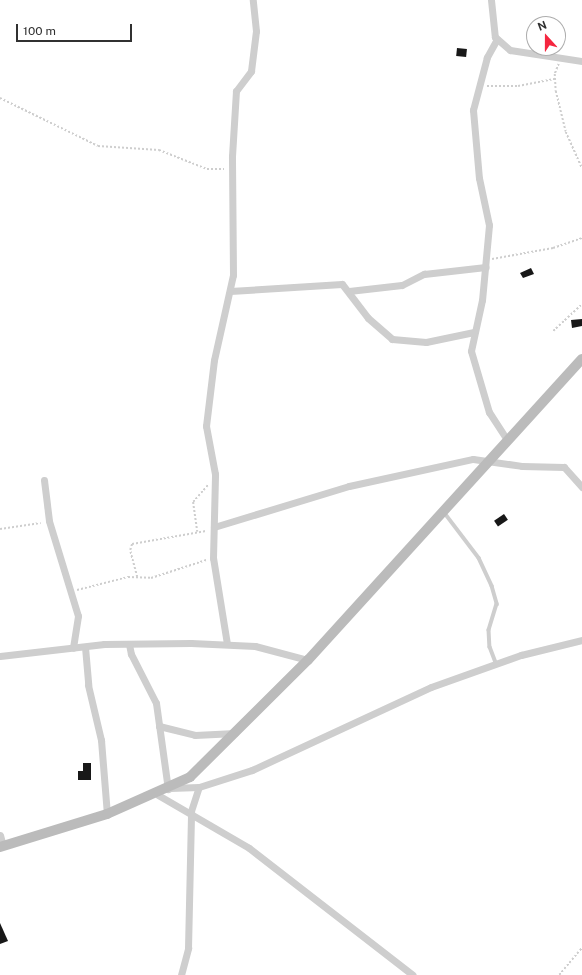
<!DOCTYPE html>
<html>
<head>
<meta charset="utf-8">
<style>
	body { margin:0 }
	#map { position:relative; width:582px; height:975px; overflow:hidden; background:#fff; font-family:"Public Sans",sans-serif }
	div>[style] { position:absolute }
	.building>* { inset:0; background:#181818; transform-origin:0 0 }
	.path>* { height:1.5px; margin-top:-0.75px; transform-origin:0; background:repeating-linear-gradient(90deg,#cecece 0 2px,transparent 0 4px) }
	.lane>* { height:3.5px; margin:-1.75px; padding:0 1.75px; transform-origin:1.75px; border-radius:1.75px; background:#cecece }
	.street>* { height:7px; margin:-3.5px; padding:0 3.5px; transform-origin:3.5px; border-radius:3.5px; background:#cecece }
	.secondary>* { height:10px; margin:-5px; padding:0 5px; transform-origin:5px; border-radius:5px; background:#bbb }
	span { translate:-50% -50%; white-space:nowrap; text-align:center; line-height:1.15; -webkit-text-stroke:4px #fff; paint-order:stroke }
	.north { position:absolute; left:526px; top:16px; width:40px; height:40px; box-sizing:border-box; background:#fff; border:1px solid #adadad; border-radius:50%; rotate:339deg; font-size:11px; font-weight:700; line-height:16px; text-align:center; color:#313131 }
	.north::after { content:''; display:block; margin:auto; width:14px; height:18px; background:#f5263f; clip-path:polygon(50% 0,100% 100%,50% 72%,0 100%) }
	.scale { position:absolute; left:16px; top:24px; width:116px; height:18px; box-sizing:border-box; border:2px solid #313131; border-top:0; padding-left:5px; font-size:12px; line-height:14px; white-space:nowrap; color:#313131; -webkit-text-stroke:3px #fff; paint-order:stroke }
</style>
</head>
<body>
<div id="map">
	<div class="building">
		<i style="left:457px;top:48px;width:10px;height:8px;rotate:6deg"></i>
		<i style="clip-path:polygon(531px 268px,534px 274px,523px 278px,520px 273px)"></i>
		<i style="clip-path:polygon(582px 319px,582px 326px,572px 328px,571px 320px)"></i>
		<i style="left:504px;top:514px;width:7px;height:12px;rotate:56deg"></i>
		<i style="clip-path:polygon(83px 763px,91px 763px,91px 780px,78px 780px,78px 771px,83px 771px)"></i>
		<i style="clip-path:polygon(0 923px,8px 941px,0 944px)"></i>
	</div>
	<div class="path">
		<i style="left:559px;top:64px;width:11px;rotate:112deg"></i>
		<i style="left:555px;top:74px;width:17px;rotate:87deg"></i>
		<i style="left:556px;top:91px;width:42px;rotate:76.3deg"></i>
		<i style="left:566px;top:132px;width:39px;rotate:66deg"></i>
		<i style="left:487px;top:86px;width:31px"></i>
		<i style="left:518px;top:86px;width:38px;rotate:-11deg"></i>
		<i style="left:0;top:98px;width:109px;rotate:26.1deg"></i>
		<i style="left:98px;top:146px;width:61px;rotate:3.8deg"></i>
		<i style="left:159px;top:150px;width:52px;rotate:21.6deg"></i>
		<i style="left:207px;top:169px;width:17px"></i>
		<i style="left:492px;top:259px;width:62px;rotate:-10.2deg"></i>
		<i style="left:553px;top:248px;width:31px;rotate:-19deg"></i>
		<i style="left:553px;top:331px;width:40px;rotate:-43deg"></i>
		<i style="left:0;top:529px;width:41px;rotate:-8.3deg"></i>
		<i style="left:197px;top:532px;width:30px;rotate:-98deg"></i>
		<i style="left:193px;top:502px;width:23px;rotate:-49deg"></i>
		<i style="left:137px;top:577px;width:28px;rotate:-105deg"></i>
		<i style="left:130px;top:550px;width:6px;rotate:-72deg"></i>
		<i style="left:132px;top:544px;width:75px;rotate:-10deg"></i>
		<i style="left:77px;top:590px;width:53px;rotate:-14.3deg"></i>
		<i style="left:128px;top:577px;width:23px;rotate:2deg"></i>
		<i style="left:151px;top:578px;width:58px;rotate:-18.1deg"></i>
		<i style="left:559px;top:975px;width:35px;rotate:-50deg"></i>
	</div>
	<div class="lane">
		<i style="left:444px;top:512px;width:58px;rotate:52.7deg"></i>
		<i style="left:479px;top:558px;width:31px;rotate:65deg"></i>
		<i style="left:492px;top:586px;width:19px;rotate:74deg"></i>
		<i style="left:497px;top:604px;width:27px;rotate:107deg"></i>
		<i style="left:489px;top:630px;width:17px;rotate:87deg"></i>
		<i style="left:490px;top:647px;width:17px;rotate:69deg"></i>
	</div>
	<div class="street">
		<i style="left:491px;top:0;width:37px;rotate:84deg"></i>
		<i style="left:495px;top:37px;width:20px;rotate:41deg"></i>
		<i style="left:510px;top:50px;width:73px;rotate:8.7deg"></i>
		<i style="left:497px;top:39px;width:21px;rotate:119deg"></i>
		<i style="left:487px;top:57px;width:55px;rotate:104.8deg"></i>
		<i style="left:473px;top:110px;width:68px;rotate:85deg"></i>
		<i style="left:479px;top:178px;width:48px;rotate:78deg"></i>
		<i style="left:489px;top:225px;width:75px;rotate:95.3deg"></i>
		<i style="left:482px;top:300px;width:52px;rotate:102.2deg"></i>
		<i style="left:471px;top:351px;width:64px;rotate:73.6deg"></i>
		<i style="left:489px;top:412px;width:33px;rotate:57deg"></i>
		<i style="left:230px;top:291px;width:112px;rotate:-3.6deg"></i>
		<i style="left:342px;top:284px;width:43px;rotate:52.6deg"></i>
		<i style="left:368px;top:318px;width:32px;rotate:41deg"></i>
		<i style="left:392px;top:339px;width:34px;rotate:5deg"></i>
		<i style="left:426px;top:342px;width:49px;rotate:-11.8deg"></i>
		<i style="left:349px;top:291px;width:53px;rotate:-6.5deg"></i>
		<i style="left:402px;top:285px;width:25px;rotate:-27deg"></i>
		<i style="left:424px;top:274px;width:62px;rotate:-6.4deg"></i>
		<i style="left:44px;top:480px;width:41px;rotate:83deg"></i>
		<i style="left:49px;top:521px;width:99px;rotate:73deg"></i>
		<i style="left:78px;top:616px;width:32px;rotate:99deg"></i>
		<i style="left:214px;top:527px;width:141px;rotate:-16.9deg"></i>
		<i style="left:349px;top:486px;width:127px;rotate:-12.3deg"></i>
		<i style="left:473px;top:459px;width:49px;rotate:8.1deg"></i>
		<i style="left:522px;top:466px;width:42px;rotate:1.4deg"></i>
		<i style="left:564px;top:467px;width:27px;rotate:48deg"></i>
		<i style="left:129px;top:644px;width:10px;rotate:79deg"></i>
		<i style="left:131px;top:654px;width:55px;rotate:63deg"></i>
		<i style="left:156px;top:703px;width:87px;rotate:82.1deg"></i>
		<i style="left:227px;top:644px;width:87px;rotate:-99.2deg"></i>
		<i style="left:213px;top:558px;width:84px;rotate:-88.6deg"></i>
		<i style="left:215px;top:474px;width:49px;rotate:-100.6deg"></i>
		<i style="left:206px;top:426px;width:66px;rotate:-83.1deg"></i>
		<i style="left:214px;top:360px;width:87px;rotate:-77.4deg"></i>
		<i style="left:233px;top:275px;width:119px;rotate:-90.5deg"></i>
		<i style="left:232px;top:156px;width:65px;rotate:-86.5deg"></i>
		<i style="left:236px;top:91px;width:25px;rotate:-53deg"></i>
		<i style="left:251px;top:71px;width:40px;rotate:-82.9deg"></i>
		<i style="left:256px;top:31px;width:31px;rotate:-96deg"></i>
		<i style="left:85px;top:647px;width:38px;rotate:85deg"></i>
		<i style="left:88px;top:685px;width:57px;rotate:76.7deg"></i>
		<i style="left:101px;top:740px;width:74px;rotate:85.4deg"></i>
		<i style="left:0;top:656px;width:105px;rotate:-6.6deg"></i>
		<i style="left:104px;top:644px;width:87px;rotate:-0.7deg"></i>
		<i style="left:191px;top:643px;width:64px;rotate:2.7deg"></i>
		<i style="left:255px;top:646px;width:55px;rotate:14.8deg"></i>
		<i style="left:159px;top:726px;width:37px;rotate:14deg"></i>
		<i style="left:195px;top:735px;width:40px;rotate:-2.9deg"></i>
		<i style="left:170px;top:788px;width:29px;rotate:-2deg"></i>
		<i style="left:199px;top:787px;width:56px;rotate:-17.8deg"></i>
		<i style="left:252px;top:770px;width:197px;rotate:-24.9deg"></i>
		<i style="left:431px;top:687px;width:96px;rotate:-19.6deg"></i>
		<i style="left:521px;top:655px;width:63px;rotate:-13.8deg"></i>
		<i style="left:158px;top:795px;width:105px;rotate:30.2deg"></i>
		<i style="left:249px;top:848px;width:207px;rotate:37.8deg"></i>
		<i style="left:0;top:835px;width:11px;rotate:75deg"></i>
		<i style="left:181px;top:975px;width:28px;rotate:-75deg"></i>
		<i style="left:188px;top:948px;width:137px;rotate:-88.7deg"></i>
		<i style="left:191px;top:811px;width:25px;rotate:-72deg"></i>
	</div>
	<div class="secondary">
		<i style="left:0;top:847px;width:112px;rotate:-17.1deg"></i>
		<i style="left:107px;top:814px;width:91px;rotate:-24deg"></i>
		<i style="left:190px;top:777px;width:166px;rotate:-44.8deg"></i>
		<i style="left:308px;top:660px;width:407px;rotate:-47.7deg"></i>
	</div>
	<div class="north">N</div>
	<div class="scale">100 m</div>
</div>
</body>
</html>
